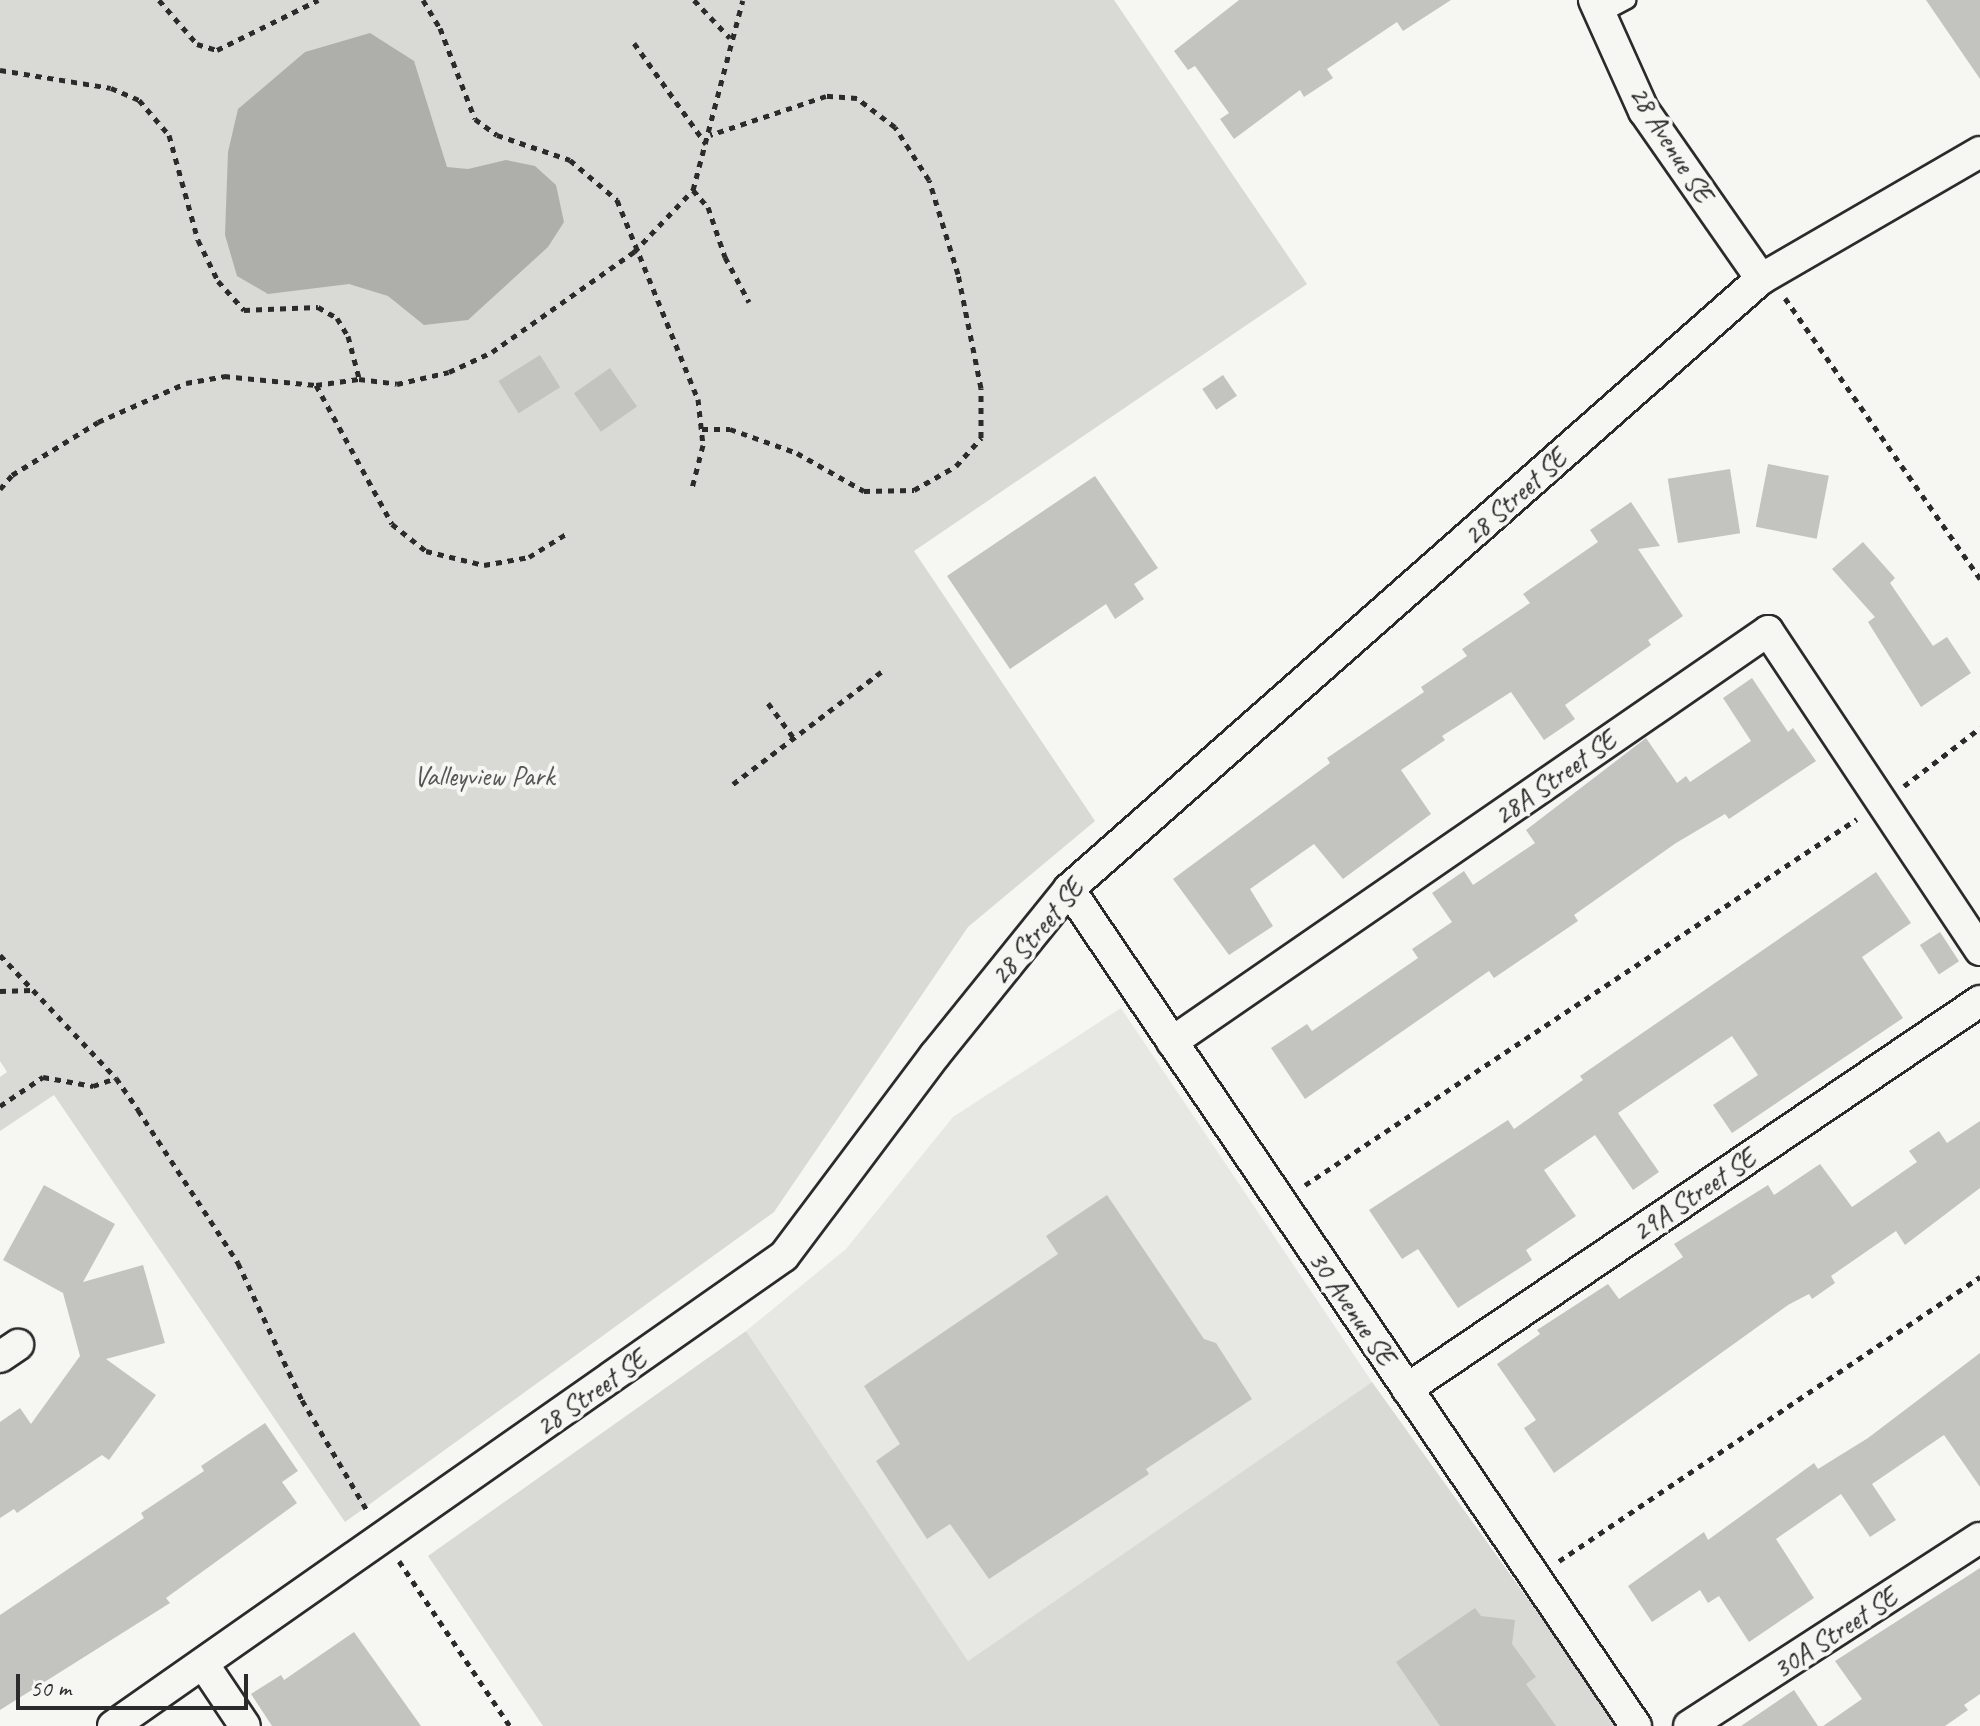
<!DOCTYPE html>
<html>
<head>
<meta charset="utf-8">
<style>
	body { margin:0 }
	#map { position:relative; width:1980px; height:1726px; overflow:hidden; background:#f6f6f2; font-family:Caveat,sans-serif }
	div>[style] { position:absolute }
	.built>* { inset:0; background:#e7e7e3 }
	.green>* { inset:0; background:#d9d9d5 }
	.water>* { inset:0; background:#aeaeab }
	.building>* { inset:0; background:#c3c3c0; transform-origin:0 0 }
	.path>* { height:5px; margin-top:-2.5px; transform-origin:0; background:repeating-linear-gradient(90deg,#2b2b2b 0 6px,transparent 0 12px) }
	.roads { filter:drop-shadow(2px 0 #2b2b2b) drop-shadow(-2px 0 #2b2b2b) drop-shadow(0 2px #2b2b2b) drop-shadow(0 -2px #2b2b2b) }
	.service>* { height:16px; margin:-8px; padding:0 8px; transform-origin:8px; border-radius:8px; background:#f6f6f2 }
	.minor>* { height:30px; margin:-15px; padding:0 15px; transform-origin:15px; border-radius:15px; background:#f6f6f2 }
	span { translate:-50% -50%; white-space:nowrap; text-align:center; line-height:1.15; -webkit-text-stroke:8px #f6f6f2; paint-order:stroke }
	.street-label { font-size:28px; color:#2b2b2b }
	.park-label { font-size:28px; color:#565656 }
	.scale { position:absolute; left:16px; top:1674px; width:232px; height:36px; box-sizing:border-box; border:4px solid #2b2b2b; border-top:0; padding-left:10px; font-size:24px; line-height:28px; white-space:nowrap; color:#2b2b2b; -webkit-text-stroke:6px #f6f6f2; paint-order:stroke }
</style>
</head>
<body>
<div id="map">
	<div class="built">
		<i style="clip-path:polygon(1121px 1008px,1372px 1382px,968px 1661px,746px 1331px,846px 1249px,953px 1117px)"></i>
	</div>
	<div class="green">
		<i style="clip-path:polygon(0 0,1114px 0,1307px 284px,914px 551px,1095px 821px,968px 927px,774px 1212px,345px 1522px,54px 1095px,0 1131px,0 1077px,7px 1072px,0 1061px)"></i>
		<i style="clip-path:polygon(746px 1331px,968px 1661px,1372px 1382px,1619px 1726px,543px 1726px,428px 1556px)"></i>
	</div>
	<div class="water">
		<i style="clip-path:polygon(370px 33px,414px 61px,447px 167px,468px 169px,506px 160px,535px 166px,556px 185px,564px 222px,548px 247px,468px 320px,424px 325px,388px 296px,349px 284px,268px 294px,237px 276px,225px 235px,228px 152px,238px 109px,305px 52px)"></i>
	</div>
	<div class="building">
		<i style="clip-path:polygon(1239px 0,1451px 0,1403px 31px,1397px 22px,1327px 69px,1333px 78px,1304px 97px,1300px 90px,1234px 139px,1220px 119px,1229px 113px,1195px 66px,1188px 70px,1174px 51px)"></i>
		<i style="clip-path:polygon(1926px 0,1980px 0,1980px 79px)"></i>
		<i style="left:540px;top:355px;width:38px;height:49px;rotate:58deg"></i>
		<i style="left:610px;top:368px;width:47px;height:44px;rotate:55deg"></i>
		<i style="left:1223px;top:375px;width:25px;height:25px;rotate:56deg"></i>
		<i style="left:1768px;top:464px;width:62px;height:64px;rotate:11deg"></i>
		<i style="left:1730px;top:469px;width:65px;height:63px;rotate:81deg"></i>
		<i style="clip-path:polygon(1095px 476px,1158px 568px,1134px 584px,1144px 599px,1115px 619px,1106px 604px,1010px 669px,947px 576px)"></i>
		<i style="clip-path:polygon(1631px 502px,1660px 546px,1638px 549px,1683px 616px,1648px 640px,1651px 645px,1565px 705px,1575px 719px,1544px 740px,1511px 692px,1442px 736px,1445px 740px,1401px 770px,1431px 814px,1343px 879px,1314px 844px,1250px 889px,1273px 926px,1229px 955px,1173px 879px,1330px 763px,1327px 758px,1424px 692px,1421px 687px,1467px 656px,1462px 649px,1530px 603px,1523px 594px,1598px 542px,1590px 530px)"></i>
		<i style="clip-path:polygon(1863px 542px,1895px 578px,1890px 583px,1933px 646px,1947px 637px,1971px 673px,1921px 707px,1868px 622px,1875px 617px,1832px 569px)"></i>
		<i style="clip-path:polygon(1752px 678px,1788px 732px,1793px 728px,1816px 761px,1729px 819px,1725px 814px,1676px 843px,1574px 915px,1578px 921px,1494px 978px,1489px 971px,1305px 1099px,1271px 1048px,1307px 1024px,1312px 1031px,1418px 958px,1412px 949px,1452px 922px,1432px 893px,1464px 871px,1473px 885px,1535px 843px,1526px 830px,1646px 738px,1677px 783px,1686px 776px,1690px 782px,1751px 741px,1723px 698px)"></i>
		<i style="clip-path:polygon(1876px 872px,1911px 923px,1862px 957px,1903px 1018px,1732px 1133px,1713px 1105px,1758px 1075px,1732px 1036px,1618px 1113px,1659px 1172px,1633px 1190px,1595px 1135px,1544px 1170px,1576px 1216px,1526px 1250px,1532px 1260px,1458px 1308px,1418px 1249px,1402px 1259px,1369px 1210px,1508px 1120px,1514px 1129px,1583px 1080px,1580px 1076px)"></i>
		<i style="left:1940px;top:932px;width:35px;height:24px;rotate:57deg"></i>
		<i style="clip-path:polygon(1980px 1121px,1980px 1188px,1905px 1245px,1896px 1231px,1831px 1276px,1835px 1283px,1812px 1299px,1809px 1294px,1788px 1305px,1554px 1473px,1524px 1428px,1536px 1420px,1497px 1364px,1540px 1334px,1537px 1330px,1608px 1284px,1619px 1299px,1683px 1257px,1674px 1244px,1768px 1185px,1774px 1195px,1820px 1164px,1852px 1207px,1917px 1162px,1909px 1151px,1939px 1131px,1947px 1143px)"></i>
		<i style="clip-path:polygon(44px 1185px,115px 1224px,83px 1282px,143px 1265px,165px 1343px,106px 1359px,156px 1395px,109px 1460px,102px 1455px,17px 1513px,14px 1509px,0 1518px,0 1422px,20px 1408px,31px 1424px,80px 1356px,63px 1293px,3px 1260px)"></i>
		<i style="clip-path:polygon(1107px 1195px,1204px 1339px,1216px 1343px,1252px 1399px,1146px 1469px,1149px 1474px,989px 1579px,950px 1524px,927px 1539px,876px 1461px,900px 1444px,864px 1386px,1058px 1254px,1046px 1236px)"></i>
		<i style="clip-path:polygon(1980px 1353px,1980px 1487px,1944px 1435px,1872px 1484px,1896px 1520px,1870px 1537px,1841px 1494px,1776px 1539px,1814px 1598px,1749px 1642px,1719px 1596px,1708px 1603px,1700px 1590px,1652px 1622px,1628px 1586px,1704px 1532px,1708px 1540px,1814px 1463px,1818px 1469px,1868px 1438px)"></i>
		<i style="clip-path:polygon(265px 1423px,298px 1471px,282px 1482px,297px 1503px,166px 1598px,170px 1603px,0 1710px,0 1615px,144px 1518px,141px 1513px,204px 1471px,201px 1466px)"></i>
		<i style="clip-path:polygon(1980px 1568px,1980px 1694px,1964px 1705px,1968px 1710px,1945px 1726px,1823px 1726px,1862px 1699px,1835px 1661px)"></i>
		<i style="clip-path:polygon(1475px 1608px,1481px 1616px,1515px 1620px,1512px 1644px,1536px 1677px,1526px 1684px,1556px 1726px,1440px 1726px,1396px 1662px)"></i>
		<i style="clip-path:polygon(354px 1632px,421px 1726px,272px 1726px,251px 1694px,281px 1675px,284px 1680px)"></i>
		<i style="clip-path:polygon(1794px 1690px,1818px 1726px,1741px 1726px)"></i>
	</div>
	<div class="path">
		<i style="left:159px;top:0;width:58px;rotate:49.2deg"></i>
		<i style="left:197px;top:44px;width:21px;rotate:17deg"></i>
		<i style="left:217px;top:50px;width:113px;rotate:-26.3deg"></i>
		<i style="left:423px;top:0;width:33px;rotate:59deg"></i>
		<i style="left:440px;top:28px;width:97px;rotate:69deg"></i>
		<i style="left:475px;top:119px;width:27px;rotate:36deg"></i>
		<i style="left:497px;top:135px;width:77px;rotate:18.9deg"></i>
		<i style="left:570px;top:160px;width:62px;rotate:40.4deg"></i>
		<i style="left:617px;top:200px;width:215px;rotate:67.9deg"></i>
		<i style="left:698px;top:399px;width:46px;rotate:83.8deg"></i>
		<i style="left:703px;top:445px;width:44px;rotate:104.3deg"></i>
		<i style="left:694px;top:0;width:52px;rotate:46.5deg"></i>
		<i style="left:634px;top:43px;width:124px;rotate:54.5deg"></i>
		<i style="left:0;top:70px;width:112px;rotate:9.2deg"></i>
		<i style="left:111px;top:88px;width:30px;rotate:23deg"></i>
		<i style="left:139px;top:100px;width:46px;rotate:49.4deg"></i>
		<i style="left:169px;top:135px;width:109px;rotate:74.6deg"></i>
		<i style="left:198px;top:240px;width:46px;rotate:64deg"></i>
		<i style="left:218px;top:281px;width:39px;rotate:48deg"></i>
		<i style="left:244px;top:310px;width:74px;rotate:-2.3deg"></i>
		<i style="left:318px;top:307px;width:22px;rotate:30deg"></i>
		<i style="left:337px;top:318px;width:21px;rotate:59deg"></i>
		<i style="left:348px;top:336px;width:43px;rotate:75.3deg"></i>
		<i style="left:693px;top:190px;width:23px;rotate:49deg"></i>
		<i style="left:708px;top:207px;width:53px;rotate:71.2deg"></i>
		<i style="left:725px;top:257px;width:51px;rotate:61.9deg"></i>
		<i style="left:1785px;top:298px;width:342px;rotate:55.2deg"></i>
		<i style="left:316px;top:385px;width:158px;rotate:61.3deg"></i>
		<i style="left:392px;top:524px;width:43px;rotate:38.5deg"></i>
		<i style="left:426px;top:551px;width:60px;rotate:13.6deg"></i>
		<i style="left:484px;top:565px;width:46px;rotate:-10.1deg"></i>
		<i style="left:529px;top:557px;width:44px;rotate:-31.9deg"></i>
		<i style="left:702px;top:429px;width:28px"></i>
		<i style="left:730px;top:429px;width:71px;rotate:19.7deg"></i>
		<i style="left:797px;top:453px;width:77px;rotate:29.6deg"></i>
		<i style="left:864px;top:491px;width:50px;rotate:-1.1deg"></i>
		<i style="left:914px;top:490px;width:48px;rotate:-29.7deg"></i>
		<i style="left:956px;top:466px;width:38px;rotate:-48deg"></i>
		<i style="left:981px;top:438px;width:50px;rotate:-90deg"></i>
		<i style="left:981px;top:388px;width:116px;rotate:-101.4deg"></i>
		<i style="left:958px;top:274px;width:98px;rotate:-107.1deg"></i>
		<i style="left:929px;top:180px;width:63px;rotate:-122.7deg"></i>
		<i style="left:895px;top:127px;width:48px;rotate:-142.7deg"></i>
		<i style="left:857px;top:98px;width:31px;rotate:-176deg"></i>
		<i style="left:826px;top:96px;width:122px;rotate:161.4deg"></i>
		<i style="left:0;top:489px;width:18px;rotate:-49deg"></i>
		<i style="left:12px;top:475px;width:101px;rotate:-31.6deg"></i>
		<i style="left:98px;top:422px;width:96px;rotate:-23.9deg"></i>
		<i style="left:186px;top:383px;width:39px;rotate:-10deg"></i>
		<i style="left:224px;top:376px;width:92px;rotate:5.6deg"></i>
		<i style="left:316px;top:385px;width:43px;rotate:-7.9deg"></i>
		<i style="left:359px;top:379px;width:38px;rotate:7deg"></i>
		<i style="left:397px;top:384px;width:53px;rotate:-13deg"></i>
		<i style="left:449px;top:372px;width:47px;rotate:-24.9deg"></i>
		<i style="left:492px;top:352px;width:174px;rotate:-35.2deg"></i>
		<i style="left:634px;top:252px;width:86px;rotate:-46.4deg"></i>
		<i style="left:693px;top:190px;width:196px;rotate:-75.3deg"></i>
		<i style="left:768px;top:703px;width:42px;rotate:53.7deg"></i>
		<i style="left:733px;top:784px;width:186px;rotate:-37.1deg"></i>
		<i style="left:1904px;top:786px;width:96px;rotate:-37.3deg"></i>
		<i style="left:0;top:955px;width:169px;rotate:46.7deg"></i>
		<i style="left:116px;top:1078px;width:39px;rotate:55deg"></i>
		<i style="left:138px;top:1110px;width:183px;rotate:56.8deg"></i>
		<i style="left:238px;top:1263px;width:151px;rotate:65deg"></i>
		<i style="left:302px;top:1400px;width:130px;rotate:59.5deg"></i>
		<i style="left:0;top:991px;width:32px;rotate:-2deg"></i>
		<i style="left:0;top:1106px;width:52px;rotate:-34deg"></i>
		<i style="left:43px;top:1077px;width:51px;rotate:10.2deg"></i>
		<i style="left:93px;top:1086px;width:24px;rotate:-19deg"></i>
		<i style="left:1305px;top:1185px;width:662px;rotate:-33.55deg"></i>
		<i style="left:399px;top:1561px;width:199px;rotate:56.1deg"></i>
		<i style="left:1559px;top:1561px;width:508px;rotate:-34deg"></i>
	</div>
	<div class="roads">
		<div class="service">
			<i style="left:1601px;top:14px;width:30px;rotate:-28deg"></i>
		</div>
		<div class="minor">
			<i style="left:1594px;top:0;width:122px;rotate:65.8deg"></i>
			<i style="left:1644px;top:111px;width:205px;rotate:55.1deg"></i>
			<i style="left:1069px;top:889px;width:1011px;rotate:55.89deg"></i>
			<i style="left:1172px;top:1042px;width:724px;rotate:-34.59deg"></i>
			<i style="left:1768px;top:631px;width:383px;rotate:56.4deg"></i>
			<i style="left:0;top:1357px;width:22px;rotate:-34deg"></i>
			<i style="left:1407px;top:1389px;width:692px;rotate:-34.1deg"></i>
			<i style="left:204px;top:1665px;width:73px;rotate:56.1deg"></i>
			<i style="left:113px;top:1726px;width:819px;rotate:-35.01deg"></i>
			<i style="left:784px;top:1256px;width:251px;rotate:-53.1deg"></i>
			<i style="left:935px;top:1055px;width:213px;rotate:-51.1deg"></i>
			<i style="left:1069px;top:889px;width:922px;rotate:-41.4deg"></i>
			<i style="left:1761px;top:279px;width:253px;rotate:-30.1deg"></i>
			<i style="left:1689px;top:1726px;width:346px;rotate:-32.9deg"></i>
		</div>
	</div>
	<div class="street-label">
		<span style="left:1671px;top:144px;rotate:58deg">28 Avenue SE</span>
		<span style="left:1515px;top:497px;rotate:-42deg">28 Street SE</span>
		<span style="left:1555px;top:778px;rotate:-35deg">28A Street SE</span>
		<span style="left:1037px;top:932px;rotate:-50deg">28 Street SE</span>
		<span style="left:1694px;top:1195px;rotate:-34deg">29A Street SE</span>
		<span style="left:1352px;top:1308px;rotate:56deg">30 Avenue SE</span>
		<span style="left:591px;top:1393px;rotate:-35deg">28 Street SE</span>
		<span style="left:1835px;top:1633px;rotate:-33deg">30A Street SE</span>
	</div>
	<div class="park-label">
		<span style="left:484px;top:776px">Valleyview Park</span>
	</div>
	<div class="scale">50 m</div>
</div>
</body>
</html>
